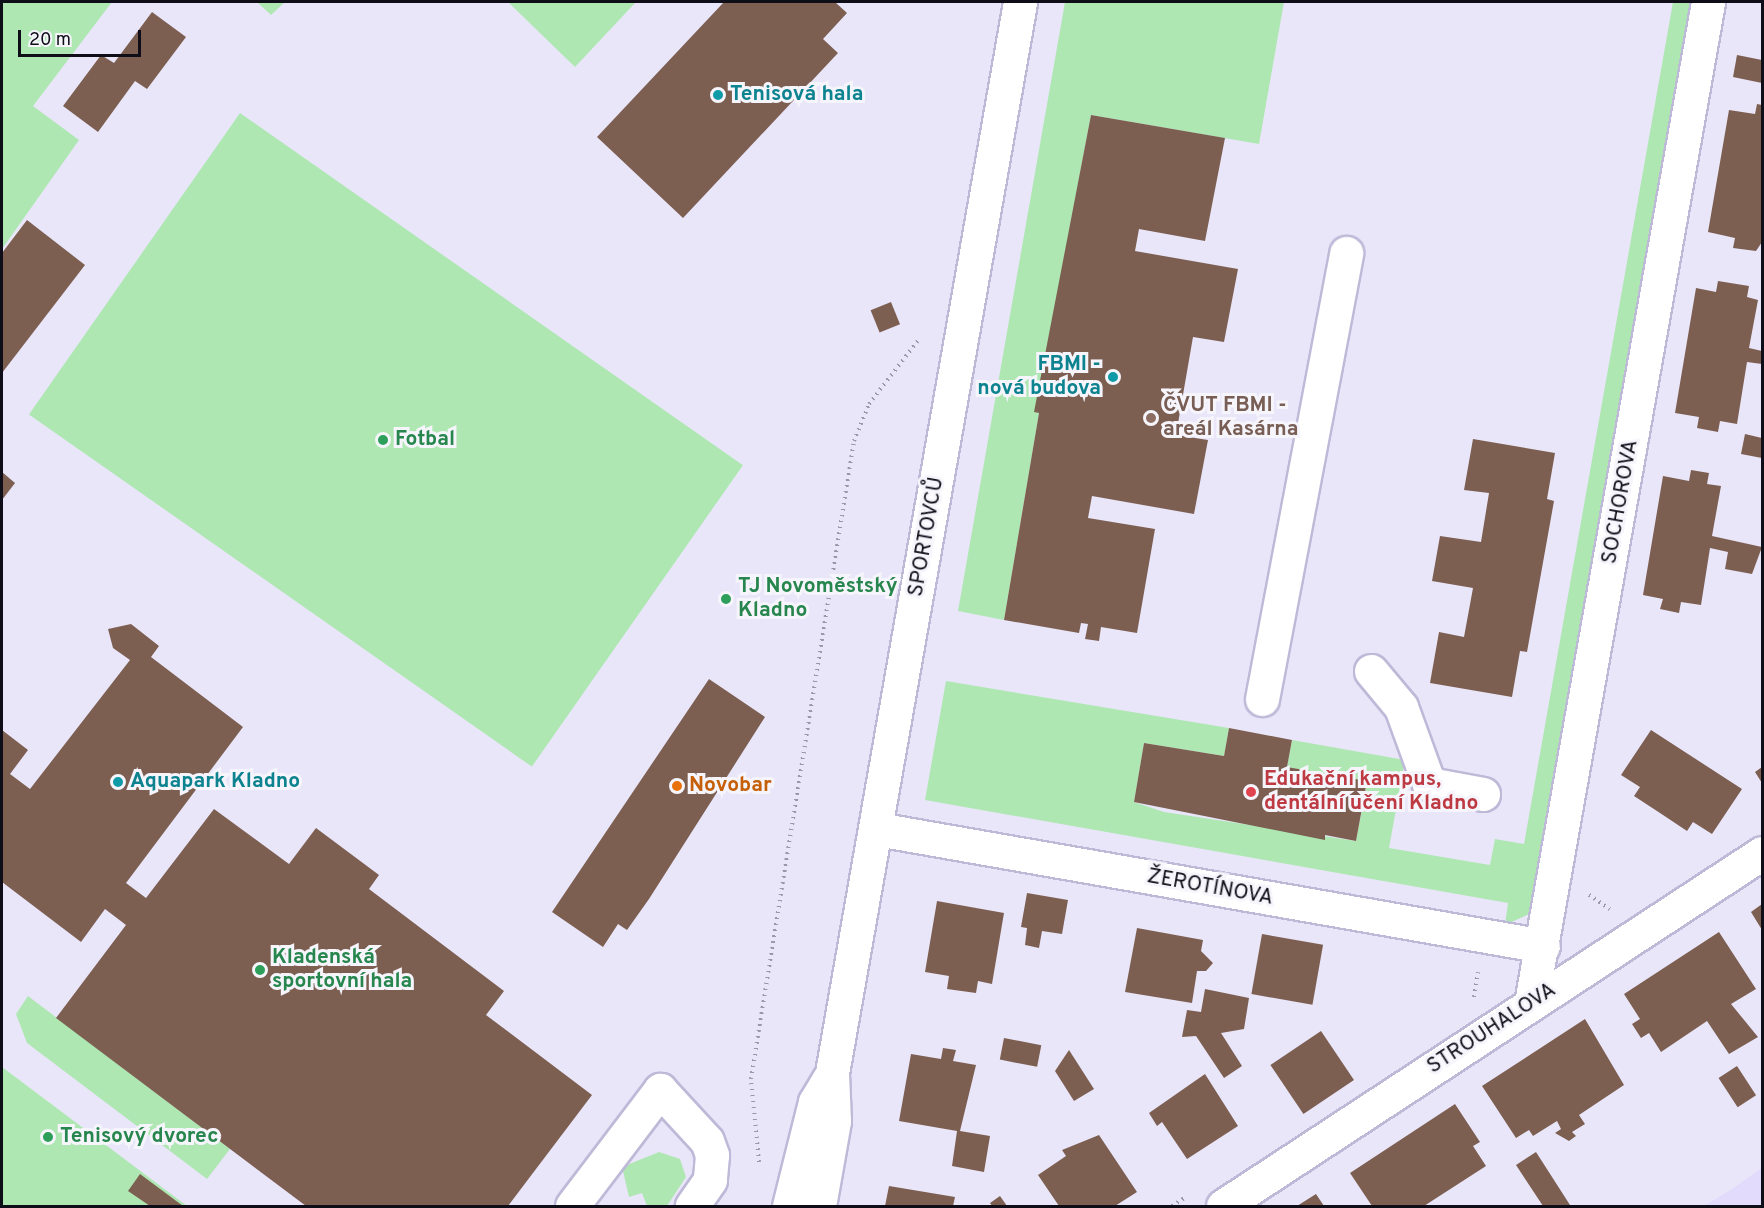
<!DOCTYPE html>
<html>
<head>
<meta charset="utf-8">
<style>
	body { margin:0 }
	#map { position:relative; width:1764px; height:1208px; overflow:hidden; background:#e9e6fa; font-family:Overpass,sans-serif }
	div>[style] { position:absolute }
	.built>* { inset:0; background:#e2dbfb }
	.green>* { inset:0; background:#afe7b2; transform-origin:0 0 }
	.building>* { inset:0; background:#7d5f52; transform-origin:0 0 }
	.path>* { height:4px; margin-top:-2px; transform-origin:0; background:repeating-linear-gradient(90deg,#9a98a8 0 1.5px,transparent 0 6px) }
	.roads { filter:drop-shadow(2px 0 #bfb9d8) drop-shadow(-2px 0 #bfb9d8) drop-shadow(0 2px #bfb9d8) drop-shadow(0 -2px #bfb9d8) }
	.minor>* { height:33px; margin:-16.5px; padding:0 16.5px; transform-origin:16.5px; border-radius:16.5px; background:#fff }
	.dots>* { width:16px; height:16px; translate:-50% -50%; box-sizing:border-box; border:3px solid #f6f5fc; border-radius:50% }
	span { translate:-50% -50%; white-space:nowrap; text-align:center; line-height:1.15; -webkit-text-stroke:6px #f6f5fc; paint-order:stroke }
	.culture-label { font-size:21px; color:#0d838f; font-weight:700 }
	.left { translate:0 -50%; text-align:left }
	.right { translate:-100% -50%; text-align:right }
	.education-label { font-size:21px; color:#785e54; font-weight:700 }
	.leisure-label { font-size:21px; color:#27864d; font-weight:700 }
	.street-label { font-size:21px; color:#0f0d17 }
	.health-label { font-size:21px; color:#be3a42; font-weight:700 }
	.food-label { font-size:21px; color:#c56008; font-weight:700 }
	.frame { position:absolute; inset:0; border:3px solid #0f0d17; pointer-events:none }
	.scale { position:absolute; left:18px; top:30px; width:123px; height:27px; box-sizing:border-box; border:3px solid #0f0d17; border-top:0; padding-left:8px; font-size:18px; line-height:21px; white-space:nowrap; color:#0f0d17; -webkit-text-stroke:4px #f6f5fc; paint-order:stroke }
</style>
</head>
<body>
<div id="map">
	<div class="built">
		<i style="clip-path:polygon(1762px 1168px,1762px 1206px,1704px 1206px,1732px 1189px)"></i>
	</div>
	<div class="green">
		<i style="clip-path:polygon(2px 2px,112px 2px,33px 106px,79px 140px,2px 249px)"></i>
		<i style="clip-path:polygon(257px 2px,285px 2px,271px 15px)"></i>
		<i style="clip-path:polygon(508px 2px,507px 2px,636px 2px,575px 67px)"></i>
		<i style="clip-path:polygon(1065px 2px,1284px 2px,1259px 144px,1091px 115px,1035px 412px,1039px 413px,1004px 620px,958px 611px)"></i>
		<i style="clip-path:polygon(1673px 2px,1691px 2px,1529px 914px,1505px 925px,1508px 903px,925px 800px,946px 681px,1229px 728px,1224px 756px,1144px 743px,1134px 802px,1164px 812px,1356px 841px,1367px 782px,1287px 767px,1292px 740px,1405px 760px,1389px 848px,1490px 865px,1495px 839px,1524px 844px)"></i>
		<i style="left:240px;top:113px;width:614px;height:368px;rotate:35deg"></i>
		<i style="clip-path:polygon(28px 996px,230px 1149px,207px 1179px,27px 1043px,16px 1014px)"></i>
		<i style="clip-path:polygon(2px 1067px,187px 1206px,2px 1206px)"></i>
		<i style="clip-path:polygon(659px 1152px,680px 1159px,686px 1177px,667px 1206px,647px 1206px,642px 1193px,629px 1197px,622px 1167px)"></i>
	</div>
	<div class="building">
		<i style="clip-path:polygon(724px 2px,835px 2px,847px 13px,823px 39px,838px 53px,683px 218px,597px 137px)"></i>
		<i style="clip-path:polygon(152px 12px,186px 37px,147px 89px,135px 81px,98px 132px,63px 106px,101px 55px,114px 63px)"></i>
		<i style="clip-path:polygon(1737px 55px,1762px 60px,1762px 83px,1733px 77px)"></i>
		<i style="clip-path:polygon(1757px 104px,1762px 105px,1762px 242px,1756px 251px,1733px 248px,1735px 238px,1708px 232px,1729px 110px,1755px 114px)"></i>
		<i style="clip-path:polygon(1091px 115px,1225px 138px,1205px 241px,1139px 229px,1135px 251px,1238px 269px,1224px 342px,1193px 337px,1176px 435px,1208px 440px,1194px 514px,1092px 496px,1088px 518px,1155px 529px,1137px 633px,1101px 627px,1099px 641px,1085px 639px,1088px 624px,1081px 623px,1079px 633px,1004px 620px,1039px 413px,1034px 412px)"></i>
		<i style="clip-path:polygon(27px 220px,85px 265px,2px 373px,2px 253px)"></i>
		<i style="clip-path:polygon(1718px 281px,1749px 286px,1747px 297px,1758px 300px,1749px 348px,1762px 351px,1762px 364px,1747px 362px,1737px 424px,1720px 421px,1718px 432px,1697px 428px,1699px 417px,1675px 413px,1696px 288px,1716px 292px)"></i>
		<i style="left:891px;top:302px;width:24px;height:22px;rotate:68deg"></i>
		<i style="clip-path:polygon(1745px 434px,1762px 438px,1762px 458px,1741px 454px)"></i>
		<i style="clip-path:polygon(1473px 439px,1555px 453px,1547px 499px,1554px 501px,1527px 652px,1520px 651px,1512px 697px,1430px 683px,1439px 632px,1464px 637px,1473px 588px,1432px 581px,1440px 536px,1481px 542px,1489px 493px,1464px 490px)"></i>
		<i style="clip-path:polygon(1691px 470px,1709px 473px,1707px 484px,1721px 486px,1712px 536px,1762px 547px,1752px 574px,1725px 569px,1728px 552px,1710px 548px,1701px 605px,1681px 602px,1679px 613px,1660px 609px,1663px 599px,1643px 595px,1663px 476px,1689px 481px)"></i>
		<i style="clip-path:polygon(2px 472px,15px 483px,2px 500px)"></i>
		<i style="clip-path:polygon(131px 624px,159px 646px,151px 657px,243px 727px,126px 883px,146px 898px,214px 809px,289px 864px,316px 828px,379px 875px,369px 889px,504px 991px,486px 1015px,592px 1095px,508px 1206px,306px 1206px,56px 1018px,126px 925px,105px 909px,81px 942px,2px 882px,2px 730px,28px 750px,10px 774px,30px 789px,130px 660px,113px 648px,108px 629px)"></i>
		<i style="clip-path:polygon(709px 679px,765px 717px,649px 899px,627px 930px,618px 924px,603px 947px,552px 912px)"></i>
		<i style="clip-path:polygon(1229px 728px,1292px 740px,1287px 767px,1367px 781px,1356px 841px,1325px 835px,1325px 840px,1134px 802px,1144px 743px,1224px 756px)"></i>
		<i style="clip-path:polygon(1651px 730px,1742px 789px,1712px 834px,1693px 822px,1687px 831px,1660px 813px,1634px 796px,1640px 787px,1621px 775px)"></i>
		<i style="clip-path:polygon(1762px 767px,1762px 783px,1755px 772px)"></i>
		<i style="clip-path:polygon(1027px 893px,1068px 900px,1062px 934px,1042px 931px,1039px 948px,1025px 945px,1027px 928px,1021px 927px)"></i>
		<i style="clip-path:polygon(937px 901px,1004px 913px,992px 984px,978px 981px,976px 993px,947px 989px,949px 976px,925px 972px)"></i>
		<i style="clip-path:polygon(1762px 904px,1762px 930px,1751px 912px)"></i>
		<i style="clip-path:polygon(1137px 928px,1203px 940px,1201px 951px,1213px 963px,1206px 971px,1197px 971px,1192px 1003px,1125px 992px)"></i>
		<i style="clip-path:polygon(1719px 932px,1756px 989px,1731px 1004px,1758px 1037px,1729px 1054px,1707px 1021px,1661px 1052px,1649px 1033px,1641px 1038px,1632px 1024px,1640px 1019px,1624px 994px)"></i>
		<i style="left:1262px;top:934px;width:62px;height:61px;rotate:10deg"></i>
		<i style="clip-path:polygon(1205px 989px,1249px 998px,1244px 1029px,1221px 1033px,1242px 1066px,1224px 1078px,1196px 1036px,1182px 1037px,1187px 1010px,1201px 1012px)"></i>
		<i style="clip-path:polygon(1585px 1019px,1624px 1085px,1579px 1115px,1585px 1124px,1572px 1132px,1576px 1136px,1569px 1141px,1555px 1133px,1561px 1129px,1557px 1121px,1533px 1136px,1529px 1130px,1516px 1138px,1482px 1086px)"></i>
		<i style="left:1321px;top:1031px;width:59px;height:61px;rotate:56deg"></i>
		<i style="left:1004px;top:1038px;width:38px;height:22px;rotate:11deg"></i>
		<i style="clip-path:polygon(943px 1048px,956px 1050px,953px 1061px,976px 1065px,960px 1131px,990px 1136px,984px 1172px,952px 1166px,957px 1131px,899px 1121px,911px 1054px,941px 1059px)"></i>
		<i style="clip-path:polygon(1069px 1050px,1094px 1089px,1074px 1101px,1055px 1071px)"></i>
		<i style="left:1737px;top:1066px;width:35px;height:22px;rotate:57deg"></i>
		<i style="clip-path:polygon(1205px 1074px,1238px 1126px,1187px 1159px,1162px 1122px,1157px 1126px,1149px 1113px)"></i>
		<i style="clip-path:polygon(1455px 1104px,1480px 1142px,1473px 1146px,1486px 1166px,1424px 1206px,1372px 1206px,1350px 1173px)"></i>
		<i style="clip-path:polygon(1099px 1135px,1137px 1192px,1115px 1206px,1059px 1206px,1038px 1175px,1066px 1156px,1062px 1150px)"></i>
		<i style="clip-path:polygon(1536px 1152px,1570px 1205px,1567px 1206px,1543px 1206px,1516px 1165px)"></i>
		<i style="clip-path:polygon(140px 1174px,183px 1206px,150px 1206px,128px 1191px)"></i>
		<i style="clip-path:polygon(889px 1186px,955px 1197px,953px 1206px,885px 1206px)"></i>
		<i style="clip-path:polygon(1316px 1194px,1324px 1206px,1297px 1206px)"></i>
		<i style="clip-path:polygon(1000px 1196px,1007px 1206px,992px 1206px,990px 1203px)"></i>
	</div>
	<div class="path">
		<i style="left:1589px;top:895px;width:25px;rotate:34deg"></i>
		<i style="left:1474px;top:997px;width:25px;rotate:-81deg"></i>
		<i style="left:759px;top:1162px;width:83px;rotate:-95.5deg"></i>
		<i style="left:751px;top:1079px;width:646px;rotate:-80.83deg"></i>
		<i style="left:854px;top:441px;width:40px;rotate:-68deg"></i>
		<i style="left:869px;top:404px;width:83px;rotate:-52.3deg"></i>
		<i style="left:1172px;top:1206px;width:17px;rotate:-33deg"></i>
	</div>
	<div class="roads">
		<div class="minor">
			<i style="left:1371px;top:671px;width:47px;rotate:50.2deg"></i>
			<i style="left:1401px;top:707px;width:82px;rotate:70deg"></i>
			<i style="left:1429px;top:784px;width:55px;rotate:10.5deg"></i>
			<i style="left:1262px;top:699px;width:454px;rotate:-79.3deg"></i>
			<i style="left:877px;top:829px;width:676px;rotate:9.96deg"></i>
			<i style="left:1531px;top:1003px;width:1017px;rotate:-79.97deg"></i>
			<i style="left:572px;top:1206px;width:146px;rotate:-52.8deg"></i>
			<i style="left:660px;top:1090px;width:69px;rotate:47.3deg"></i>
			<i style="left:707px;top:1141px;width:15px;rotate:70deg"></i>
			<i style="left:712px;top:1155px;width:25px;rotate:95deg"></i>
			<i style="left:710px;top:1180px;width:32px;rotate:125deg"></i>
			<i style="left:789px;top:1206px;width:107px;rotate:-76deg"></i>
			<i style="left:815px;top:1102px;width:27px;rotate:-59deg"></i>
			<i style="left:819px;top:1206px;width:86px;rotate:-80deg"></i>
			<i style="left:834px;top:1121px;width:48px;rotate:-92.4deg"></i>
			<i style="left:832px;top:1073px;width:1087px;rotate:-80.04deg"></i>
			<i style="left:1223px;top:1206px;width:644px;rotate:-33.22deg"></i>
		</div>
	</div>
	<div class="dots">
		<i style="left:718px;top:95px;background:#0f9aa8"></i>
		<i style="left:1113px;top:377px;background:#0f9aa8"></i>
		<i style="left:1151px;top:418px;background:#8d6e63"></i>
		<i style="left:383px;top:440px;background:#2e9e5b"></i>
		<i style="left:726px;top:599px;background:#2e9e5b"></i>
		<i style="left:118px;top:782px;background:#0f9aa8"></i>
		<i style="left:677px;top:786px;background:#e8710a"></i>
		<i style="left:1251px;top:792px;background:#e0444e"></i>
		<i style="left:260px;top:970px;background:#2e9e5b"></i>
		<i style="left:48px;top:1137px;background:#2e9e5b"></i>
	</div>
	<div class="culture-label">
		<span class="left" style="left:730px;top:95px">Tenisová hala</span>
		<span class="right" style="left:1101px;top:377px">FBMI -<br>nová budova</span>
		<span class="left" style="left:130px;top:782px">Aquapark Kladno</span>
	</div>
	<div class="education-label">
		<span class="left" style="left:1163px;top:418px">ČVUT FBMI -<br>areál Kasárna</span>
	</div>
	<div class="leisure-label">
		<span class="left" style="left:395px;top:440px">Fotbal</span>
		<span class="left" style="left:738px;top:599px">TJ Novoměstský<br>Kladno</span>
		<span class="left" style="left:272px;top:970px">Kladenská<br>sportovní hala</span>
		<span class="left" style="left:60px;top:1137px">Tenisový dvorec</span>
	</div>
	<div class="street-label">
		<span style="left:1621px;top:502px;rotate:-80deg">SOCHOROVA</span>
		<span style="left:927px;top:537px;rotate:-80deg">SPORTOVCŮ</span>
		<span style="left:1210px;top:888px;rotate:10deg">ŽEROTÍNOVA</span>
		<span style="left:1492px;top:1029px;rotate:-33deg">STROUHALOVA</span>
	</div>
	<div class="health-label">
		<span class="left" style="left:1264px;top:792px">Edukační kampus,<br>dentální učení Kladno</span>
	</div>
	<div class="food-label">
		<span class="left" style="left:689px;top:786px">Novobar</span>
	</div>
	<div class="frame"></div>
	<div class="scale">20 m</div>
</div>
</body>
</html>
